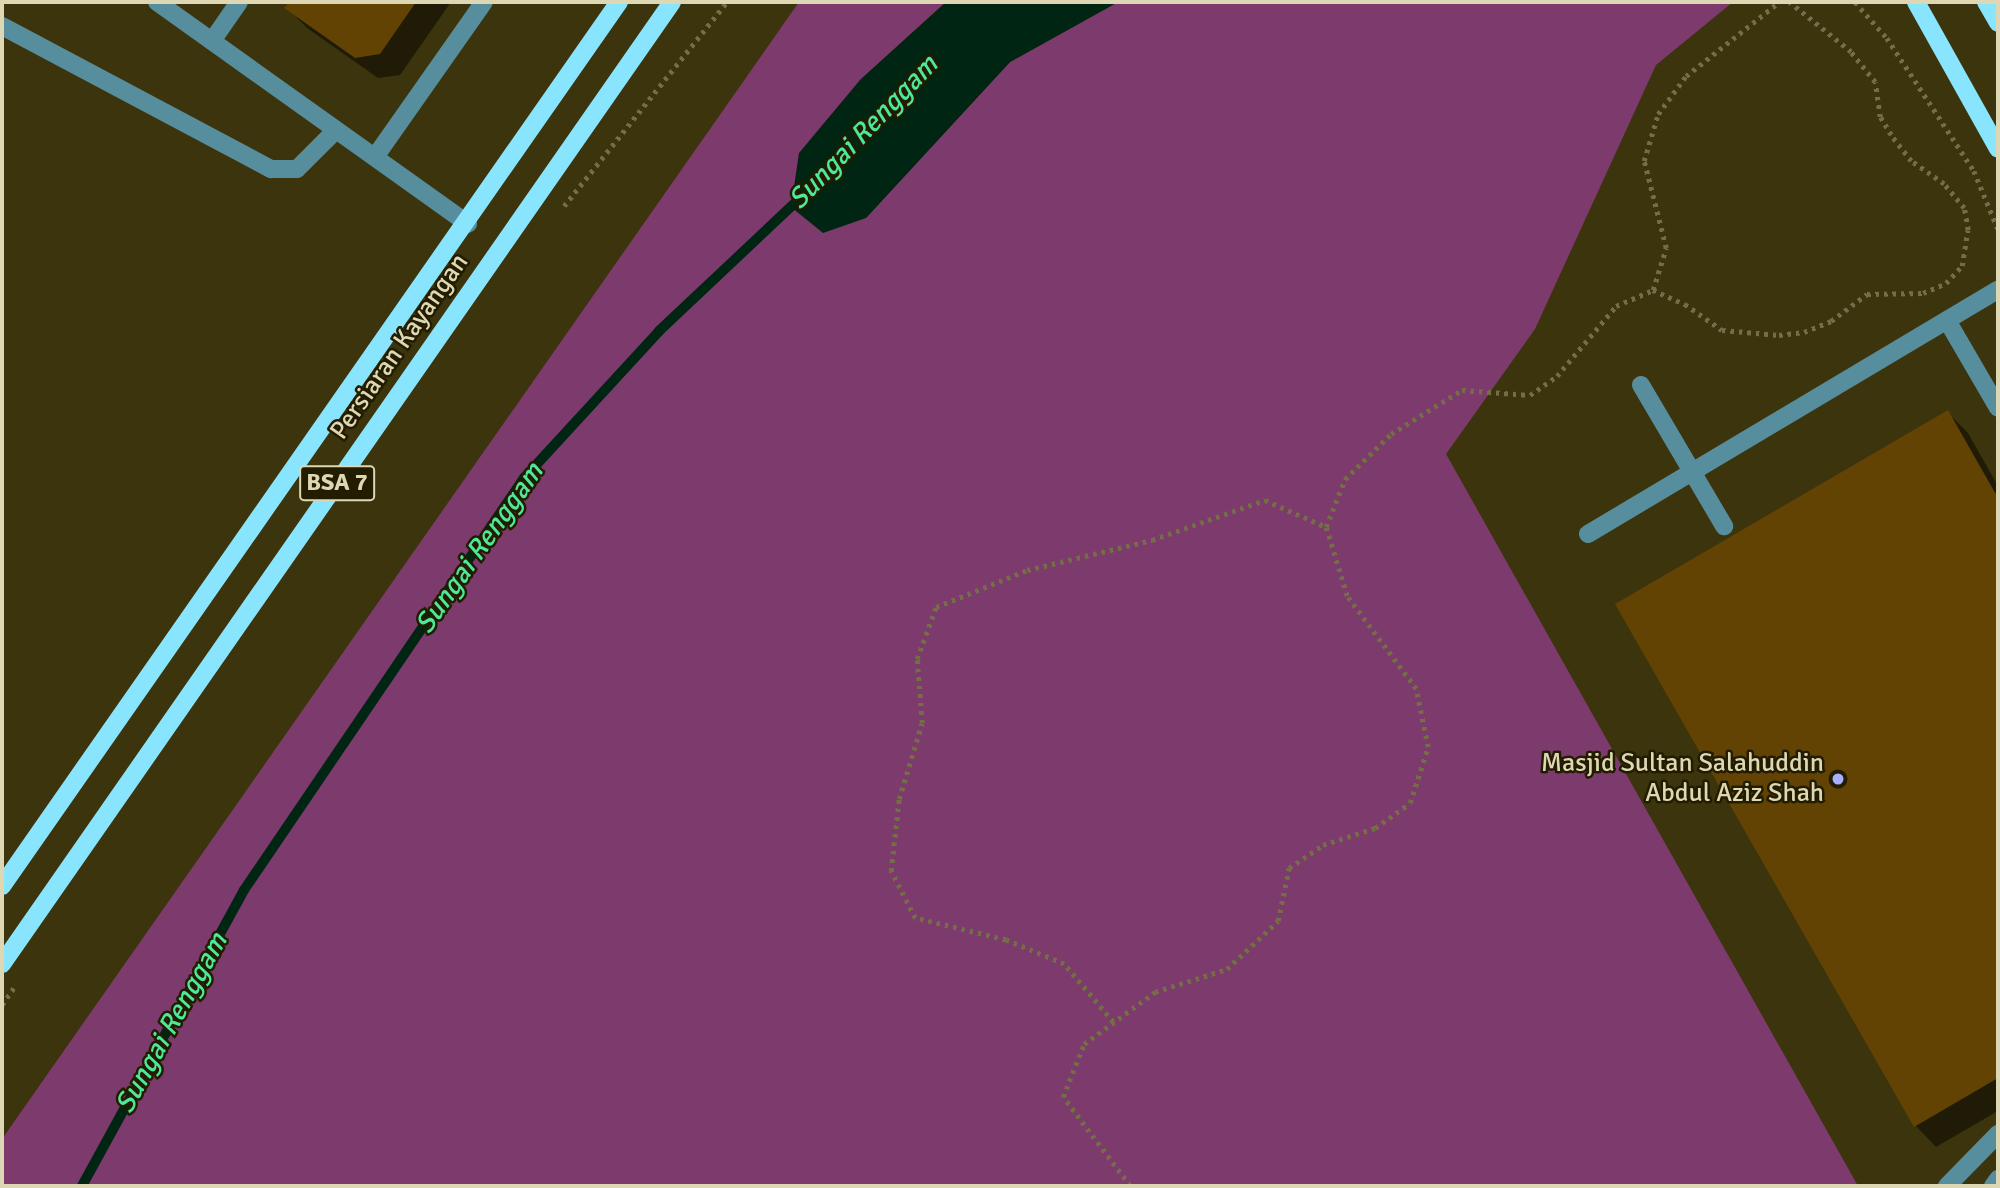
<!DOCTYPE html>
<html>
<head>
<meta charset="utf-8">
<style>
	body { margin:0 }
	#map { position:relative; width:2000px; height:1188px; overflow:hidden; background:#3c340c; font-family:Signika,sans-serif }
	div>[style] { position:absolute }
	.green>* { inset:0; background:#7d3a6d }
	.water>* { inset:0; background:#002513 }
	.shadow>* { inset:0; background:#0007 }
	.stream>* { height:10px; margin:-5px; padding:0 5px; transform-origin:5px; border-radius:5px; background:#002513 }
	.building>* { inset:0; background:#624304 }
	.path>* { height:4.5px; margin-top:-2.25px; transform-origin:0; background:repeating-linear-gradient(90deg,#756d47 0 3.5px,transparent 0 8.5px) }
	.minor>* { height:18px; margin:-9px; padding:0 9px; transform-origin:9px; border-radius:9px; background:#578e9e }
	.major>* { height:18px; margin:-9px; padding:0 9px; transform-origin:9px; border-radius:9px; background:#89e5fe }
	.dots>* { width:19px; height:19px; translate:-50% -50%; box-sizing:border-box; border:4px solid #221c00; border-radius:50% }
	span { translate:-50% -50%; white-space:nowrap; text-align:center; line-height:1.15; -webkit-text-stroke:5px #221c00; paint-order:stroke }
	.shield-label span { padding:2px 5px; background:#221c00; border:2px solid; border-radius:5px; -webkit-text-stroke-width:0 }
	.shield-label { font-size:24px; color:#ded7b3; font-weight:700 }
	.street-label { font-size:26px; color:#ded7b3 }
	.poi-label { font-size:26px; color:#ded7b3 }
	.right { translate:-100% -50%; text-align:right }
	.water-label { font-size:28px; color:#4de89c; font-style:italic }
	.frame { position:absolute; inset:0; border:4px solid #ded7b3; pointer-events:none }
</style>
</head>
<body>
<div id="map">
	<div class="green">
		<i style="clip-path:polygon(799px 2px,946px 2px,860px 80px,866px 218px,1010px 62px,1118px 2px,1733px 2px,1656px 65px,1535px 329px,1446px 454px,1858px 1186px,2px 1186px,2px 1139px)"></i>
	</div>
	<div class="water">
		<i style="clip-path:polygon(946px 2px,1118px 2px,1010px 62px,866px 218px,823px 233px,791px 207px,799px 153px,860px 80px)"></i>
	</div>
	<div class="shadow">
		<i style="clip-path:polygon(291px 2px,451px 2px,400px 75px,378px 78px,307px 28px,287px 8px)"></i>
		<i style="clip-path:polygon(1948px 413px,1968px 433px,1998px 486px,1998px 1111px,1936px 1147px,1916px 1126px)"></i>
	</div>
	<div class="stream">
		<i style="left:82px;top:1186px;width:337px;rotate:-61.3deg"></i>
		<i style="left:244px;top:890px;width:498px;rotate:-55.8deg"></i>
		<i style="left:524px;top:478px;width:200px;rotate:-47.4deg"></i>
		<i style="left:659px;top:331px;width:192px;rotate:-43.3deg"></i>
	</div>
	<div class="building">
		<i style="clip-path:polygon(289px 2px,416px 2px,380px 54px,355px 58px,284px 8px)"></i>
		<i style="clip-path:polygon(1948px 410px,1998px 498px,1998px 1078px,1914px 1127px,1615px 604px)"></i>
	</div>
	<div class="path">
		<i style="left:1855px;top:2px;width:48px;rotate:48.4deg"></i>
		<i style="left:1887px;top:38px;width:159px;rotate:56.8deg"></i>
		<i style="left:1974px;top:171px;width:63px;rotate:67.5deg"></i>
		<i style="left:564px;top:206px;width:261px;rotate:-51.4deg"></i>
		<i style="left:1653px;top:290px;width:35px;rotate:24deg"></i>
		<i style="left:1685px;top:304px;width:45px;rotate:35.1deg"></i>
		<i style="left:1722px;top:330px;width:57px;rotate:5deg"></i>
		<i style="left:1779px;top:335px;width:25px;rotate:-7deg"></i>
		<i style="left:1804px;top:332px;width:29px;rotate:-22deg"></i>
		<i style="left:1831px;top:321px;width:45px;rotate:-36.9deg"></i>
		<i style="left:1867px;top:294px;width:56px;rotate:-1deg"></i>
		<i style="left:1923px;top:293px;width:25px;rotate:-23deg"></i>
		<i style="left:1946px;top:283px;width:23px;rotate:-47deg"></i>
		<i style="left:1962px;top:266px;width:36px;rotate:-81deg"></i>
		<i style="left:1968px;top:230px;width:22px;rotate:-100deg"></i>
		<i style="left:1964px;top:208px;width:31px;rotate:-130deg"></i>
		<i style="left:1944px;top:184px;width:40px;rotate:-145.1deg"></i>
		<i style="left:1911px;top:161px;width:33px;rotate:-128deg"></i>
		<i style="left:1891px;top:135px;width:21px;rotate:-121deg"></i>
		<i style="left:1880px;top:117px;width:35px;rotate:-98deg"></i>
		<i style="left:1875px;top:82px;width:38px;rotate:-129deg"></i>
		<i style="left:1851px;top:52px;width:80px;rotate:-141.1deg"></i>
		<i style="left:2px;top:1005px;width:23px;rotate:-56deg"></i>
		<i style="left:1113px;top:1022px;width:76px;rotate:-130.2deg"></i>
		<i style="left:1064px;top:964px;width:63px;rotate:-157.5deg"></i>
		<i style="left:1006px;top:940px;width:94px;rotate:-166.4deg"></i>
		<i style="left:915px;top:918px;width:53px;rotate:-117.1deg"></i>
		<i style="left:891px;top:871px;width:72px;rotate:-83.7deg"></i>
		<i style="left:899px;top:799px;width:79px;rotate:-73.2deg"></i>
		<i style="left:922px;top:723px;width:64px;rotate:-94.5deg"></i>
		<i style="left:917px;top:659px;width:55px;rotate:-69.9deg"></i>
		<i style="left:936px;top:607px;width:98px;rotate:-22.1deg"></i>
		<i style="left:1027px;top:570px;width:129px;rotate:-13.5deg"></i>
		<i style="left:1152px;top:540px;width:120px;rotate:-19.5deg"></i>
		<i style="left:1265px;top:500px;width:67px;rotate:23.9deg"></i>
		<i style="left:1130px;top:1186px;width:111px;rotate:-127deg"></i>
		<i style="left:1063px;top:1097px;width:57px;rotate:-68.4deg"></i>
		<i style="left:1084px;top:1044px;width:88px;rotate:-36.2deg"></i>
		<i style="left:1155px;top:992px;width:76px;rotate:-17.7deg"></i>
		<i style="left:1227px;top:969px;width:70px;rotate:-43.3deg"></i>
		<i style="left:1278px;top:921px;width:54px;rotate:-78.3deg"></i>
		<i style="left:1289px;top:868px;width:41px;rotate:-34.1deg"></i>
		<i style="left:1323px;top:845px;width:55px;rotate:-18.1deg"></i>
		<i style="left:1375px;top:828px;width:43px;rotate:-35.5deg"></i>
		<i style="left:1410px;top:803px;width:59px;rotate:-72.2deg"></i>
		<i style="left:1428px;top:747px;width:59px;rotate:-101.7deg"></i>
		<i style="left:1416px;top:689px;width:116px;rotate:-126.6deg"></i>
		<i style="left:1347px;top:596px;width:72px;rotate:-106.9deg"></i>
		<i style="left:1326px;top:527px;width:52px;rotate:-68.4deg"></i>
		<i style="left:1345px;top:479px;width:64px;rotate:-44.4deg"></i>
		<i style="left:1391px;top:434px;width:84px;rotate:-31.8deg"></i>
		<i style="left:1462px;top:390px;width:68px;rotate:4.2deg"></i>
		<i style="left:1530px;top:395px;width:33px;rotate:-35deg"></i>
		<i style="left:1557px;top:376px;width:92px;rotate:-49.9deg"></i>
		<i style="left:1616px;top:306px;width:40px;rotate:-23.4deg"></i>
		<i style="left:1653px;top:290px;width:44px;rotate:-72.8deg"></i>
		<i style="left:1666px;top:248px;width:90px;rotate:-104.2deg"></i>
		<i style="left:1644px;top:161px;width:49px;rotate:-73.4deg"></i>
		<i style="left:1658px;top:114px;width:47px;rotate:-53.6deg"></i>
		<i style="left:1686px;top:76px;width:119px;rotate:-38.5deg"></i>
	</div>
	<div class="minor">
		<i style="left:157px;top:2px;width:382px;rotate:35.5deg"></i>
		<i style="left:2px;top:26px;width:305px;rotate:28deg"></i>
		<i style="left:271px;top:169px;width:26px"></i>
		<i style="left:297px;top:169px;width:55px;rotate:-45deg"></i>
		<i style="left:212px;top:41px;width:47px;rotate:-55.3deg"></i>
		<i style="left:375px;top:157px;width:189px;rotate:-54.9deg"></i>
		<i style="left:1948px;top:322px;width:99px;rotate:59.8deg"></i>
		<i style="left:1641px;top:385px;width:164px;rotate:59.5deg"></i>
		<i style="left:1588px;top:534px;width:477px;rotate:-30.8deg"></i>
		<i style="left:1947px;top:1186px;width:73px;rotate:-45.6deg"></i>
		<i style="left:1993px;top:1186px;width:9px;rotate:-54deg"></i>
	</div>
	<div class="major">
		<i style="left:1916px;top:2px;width:168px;rotate:60.8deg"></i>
		<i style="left:1986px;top:2px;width:24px;rotate:60deg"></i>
		<i style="left:2px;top:886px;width:1078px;rotate:-55.09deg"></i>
		<i style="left:2px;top:964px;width:1172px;rotate:-55.14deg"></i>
	</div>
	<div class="dots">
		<i style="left:1838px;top:779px;background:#a7b1fc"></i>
	</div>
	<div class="shield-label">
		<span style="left:337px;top:483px">BSA 7</span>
	</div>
	<div class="street-label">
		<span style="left:400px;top:347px;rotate:-55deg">Persiaran Kayangan</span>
	</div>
	<div class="poi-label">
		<span class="right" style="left:1824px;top:779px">Masjid Sultan Salahuddin<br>Abdul Aziz Shah</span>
	</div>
	<div class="water-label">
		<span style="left:863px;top:132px;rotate:-46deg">Sungai Renggam</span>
		<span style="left:479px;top:548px;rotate:-55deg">Sungai Renggam</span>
		<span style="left:171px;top:1023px;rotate:-61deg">Sungai Renggam</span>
	</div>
	<div class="frame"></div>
</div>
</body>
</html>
